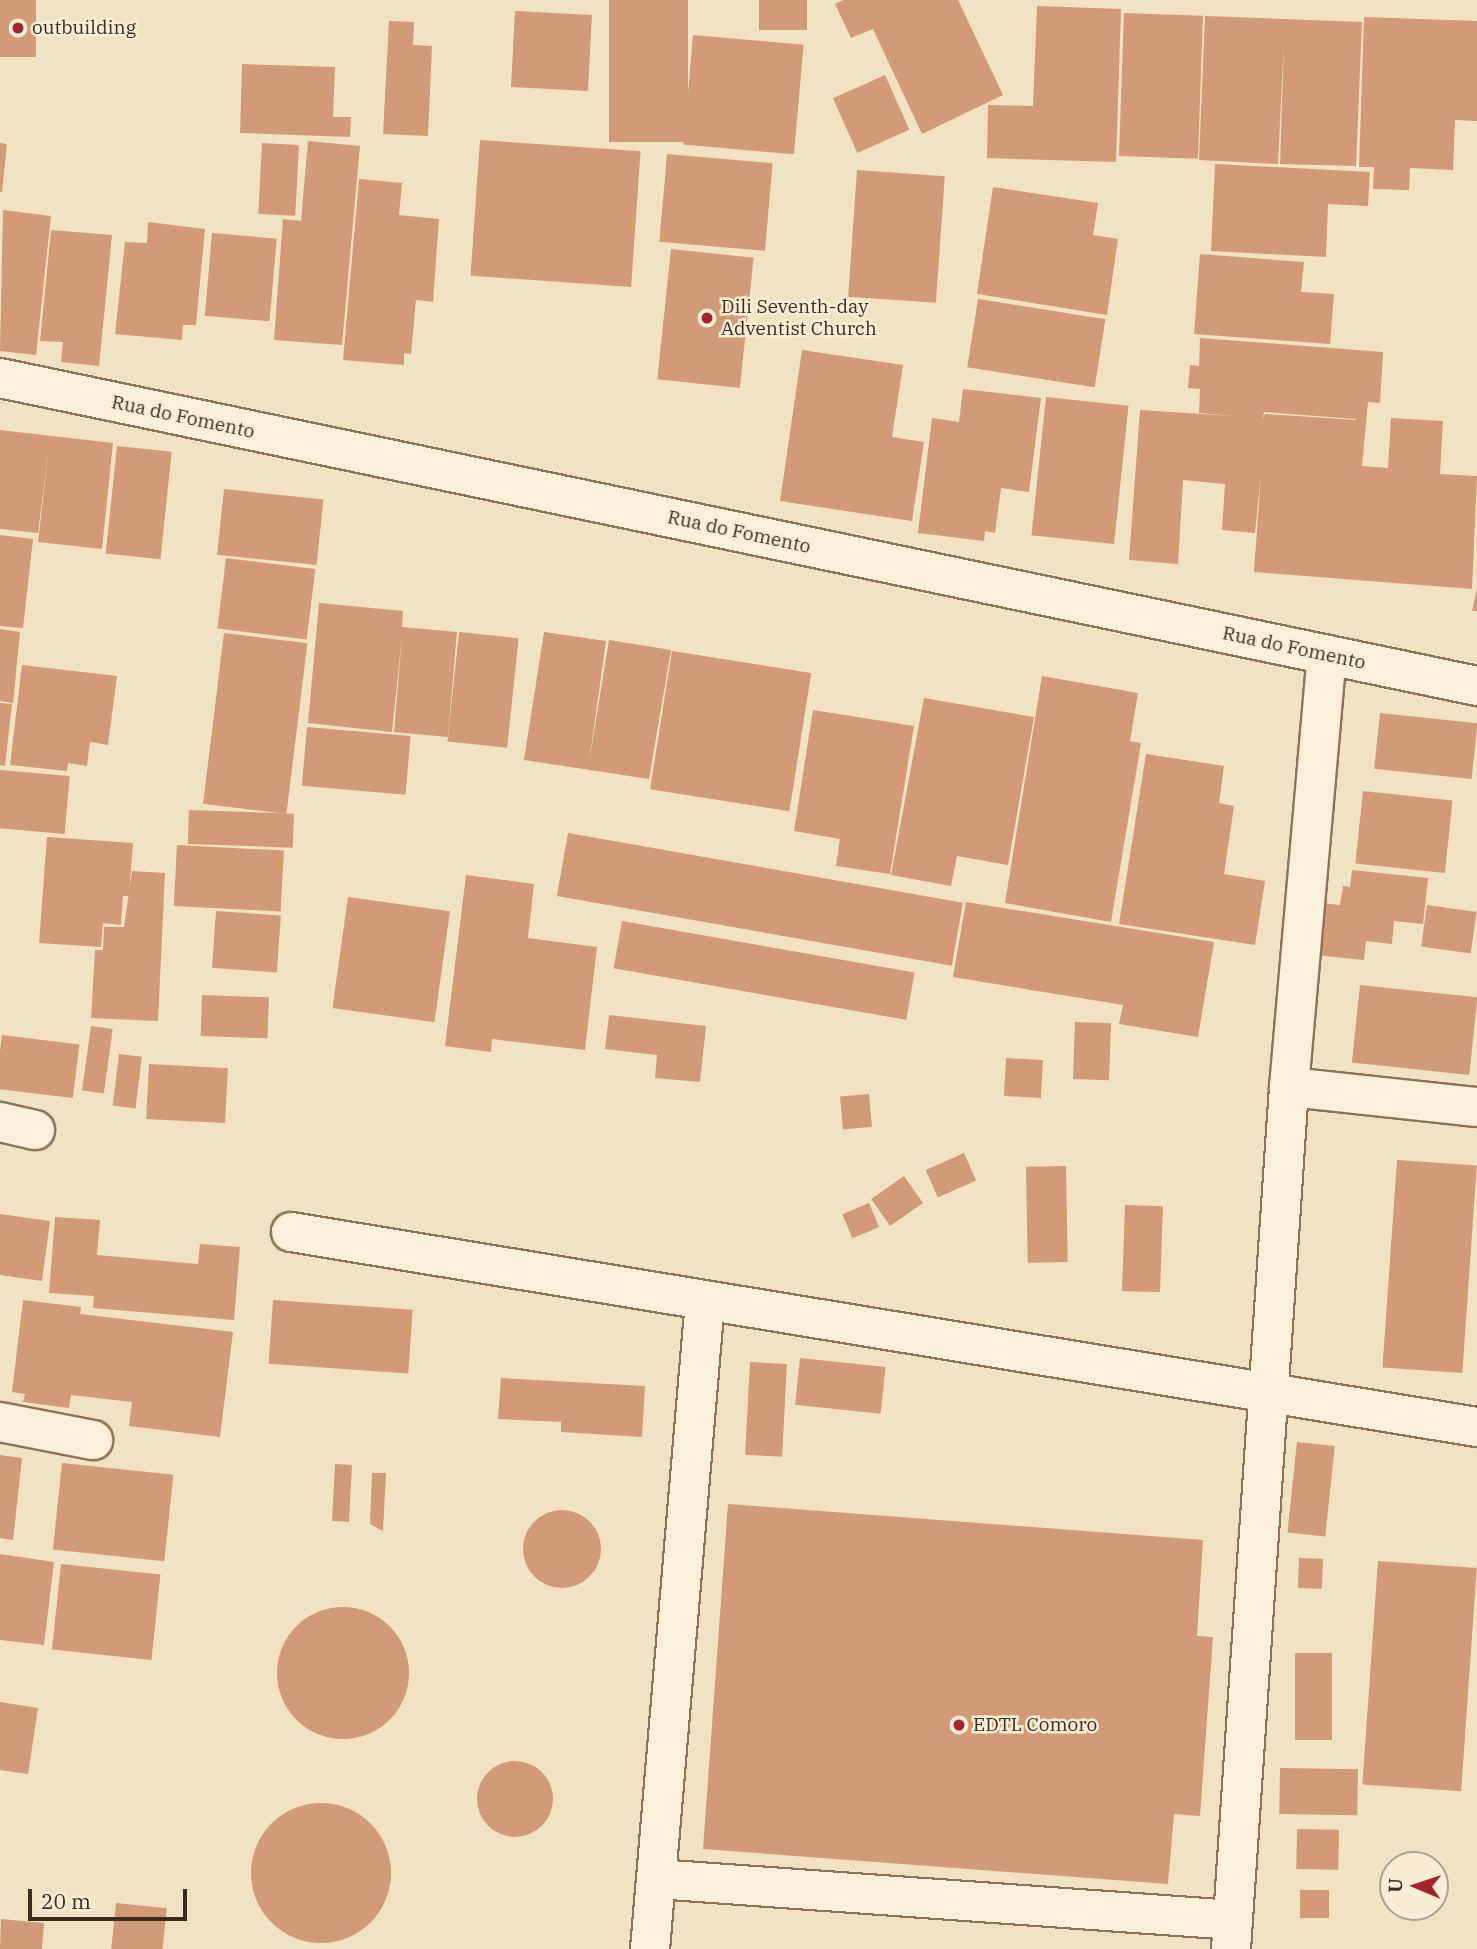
<!DOCTYPE html>
<html>
<head>
<meta charset="utf-8">
<style>
	body { margin:0 }
	#map { position:relative; width:1477px; height:1949px; overflow:hidden; background:#f1e2c4; font-family:"IBM Plex Serif",serif }
	div>[style] { position:absolute }
	.building>* { inset:0; background:#d29a78; transform-origin:0 0 }
	.round { border-radius:50% }
	.roads { filter:drop-shadow(2px 0 #8d7359) drop-shadow(-2px 0 #8d7359) drop-shadow(0 2px #8d7359) drop-shadow(0 -2px #8d7359) }
	.minor>* { height:38px; margin:-19px; padding:0 19px; transform-origin:19px; border-radius:19px; background:#fbf0d9 }
	.dots>* { width:19px; height:19px; translate:-50% -50%; box-sizing:border-box; border:4px solid #f8edd5; border-radius:50% }
	span { translate:-50% -50%; white-space:nowrap; text-align:center; line-height:1.15; -webkit-text-stroke:5px #f8edd5; paint-order:stroke }
	.poi-label { font-size:19px; color:#3c2c1e }
	.left { translate:0 -50%; text-align:left }
	.street-label { font-size:19px; color:#3c2c1e }
	.north { position:absolute; left:1379px; top:1851px; width:70px; height:70px; box-sizing:border-box; background:#f8edd5; border:2px solid #ada08c; border-radius:50%; rotate:272deg; font-size:19px; font-weight:700; line-height:28px; text-align:center; color:#3c2c1e }
	.north::after { content:''; display:block; margin:auto; width:24px; height:32px; background:#a1252a; clip-path:polygon(50% 0,100% 100%,50% 72%,0 100%) }
	.scale { position:absolute; left:28px; top:1889px; width:159px; height:32px; box-sizing:border-box; border:4px solid #3c2c1e; border-top:0; padding-left:9px; font-size:21px; line-height:24px; white-space:nowrap; color:#3c2c1e; -webkit-text-stroke:5px #f8edd5; paint-order:stroke }
</style>
</head>
<body>
<div id="map">
	<div class="building">
		<i style="left:0;top:0;width:36px;height:57px"></i>
		<i style="left:609px;top:0;width:79px;height:142px"></i>
		<i style="left:759px;top:0;width:48px;height:30px"></i>
		<i style="clip-path:polygon(843px 0,958px 0,1003px 95px,922px 134px,873px 29px,851px 38px,835px 4px)"></i>
		<i style="clip-path:polygon(1037px 6px,1121px 9px,1116px 162px,987px 158px,988px 105px,1033px 106px)"></i>
		<i style="left:515px;top:11px;width:77px;height:76px;rotate:3deg"></i>
		<i style="left:1124px;top:13px;width:79px;height:143px;rotate:2deg"></i>
		<i style="clip-path:polygon(1205px 16px,1362px 22px,1356px 166px,1280px 164px,1284px 40px,1278px 164px,1199px 160px)"></i>
		<i style="clip-path:polygon(1364px 17px,1477px 21px,1477px 121px,1455px 120px,1453px 170px,1410px 168px,1409px 190px,1373px 189px,1374px 167px,1359px 167px)"></i>
		<i style="clip-path:polygon(389px 21px,414px 22px,413px 45px,432px 46px,428px 136px,383px 134px)"></i>
		<i style="left:693px;top:35px;width:111px;height:110px;rotate:5deg"></i>
		<i style="clip-path:polygon(242px 64px,335px 67px,333px 117px,351px 117px,350px 137px,240px 133px)"></i>
		<i style="left:885px;top:75px;width:60px;height:57px;rotate:66deg"></i>
		<i style="left:480px;top:140px;width:161px;height:136px;rotate:4deg"></i>
		<i style="clip-path:polygon(308px 141px,360px 146px,342px 345px,274px 340px,283px 219px,301px 221px)"></i>
		<i style="clip-path:polygon(0 143px,7px 144px,2px 192px,0 192px)"></i>
		<i style="left:262px;top:143px;width:37px;height:71px;rotate:3deg"></i>
		<i style="left:667px;top:154px;width:106px;height:88px;rotate:5deg"></i>
		<i style="clip-path:polygon(1215px 164px,1370px 172px,1368px 206px,1328px 204px,1326px 257px,1211px 251px)"></i>
		<i style="left:857px;top:170px;width:88px;height:127px;rotate:4deg"></i>
		<i style="clip-path:polygon(359px 179px,402px 183px,399px 215px,439px 219px,433px 302px,416px 300px,411px 354px,404px 353px,404px 365px,343px 360px)"></i>
		<i style="clip-path:polygon(993px 187px,1098px 203px,1093px 235px,1118px 239px,1107px 315px,977px 294px)"></i>
		<i style="clip-path:polygon(3px 210px,51px 216px,36px 355px,0 351px)"></i>
		<i style="clip-path:polygon(148px 222px,205px 229px,196px 325px,183px 325px,182px 340px,115px 334px,125px 242px,147px 243px)"></i>
		<i style="clip-path:polygon(51px 230px,112px 235px,99px 366px,61px 362px,63px 342px,40px 341px)"></i>
		<i style="left:212px;top:233px;width:65px;height:83px;rotate:5deg"></i>
		<i style="left:671px;top:249px;width:83px;height:131px;rotate:6deg"></i>
		<i style="clip-path:polygon(1200px 254px,1304px 262px,1301px 292px,1334px 294px,1330px 344px,1194px 334px)"></i>
		<i style="left:978px;top:299px;width:129px;height:69px;rotate:9deg"></i>
		<i style="clip-path:polygon(evenodd,1200px 338px,1383px 352px,1380px 403px,1368px 402px,1362px 466px,1388px 468px,1391px 418px,1443px 421px,1440px 474px,1477px 476px,1472px 589px,1254px 572px,1261px 474px,1255px 533px,1222px 530px,1225px 484px,1183px 480px,1178px 564px,1129px 560px,1140px 410px,1234px 416px,1199px 413px,1200px 389px,1188px 388px,1190px 365px,1199px 366px,1200px 338px,1264px 412px,1356px 419px,1356px 420px,1265px 414px,1263px 418px,1264px 412px)"></i>
		<i style="clip-path:polygon(802px 350px,903px 365px,892px 437px,924px 442px,912px 521px,780px 501px)"></i>
		<i style="clip-path:polygon(963px 389px,1041px 398px,1029px 492px,1001px 488px,995px 533px,985px 531px,984px 541px,918px 533px,932px 418px,959px 422px)"></i>
		<i style="left:1046px;top:397px;width:83px;height:139px;rotate:6deg"></i>
		<i style="clip-path:polygon(0 430px,113px 443px,102px 549px,38px 542px,49px 446px,38px 533px,0 529px)"></i>
		<i style="left:117px;top:446px;width:55px;height:108px;rotate:6deg"></i>
		<i style="left:224px;top:489px;width:100px;height:66px;rotate:6deg"></i>
		<i style="clip-path:polygon(0 535px,33px 539px,23px 628px,0 626px)"></i>
		<i style="left:226px;top:558px;width:90px;height:71px;rotate:7deg"></i>
		<i style="clip-path:polygon(1477px 588px,1477px 611px,1472px 611px)"></i>
		<i style="clip-path:polygon(319px 603px,403px 611px,402px 627px,457px 632px,448px 737px,394px 732px,402px 636px,392px 732px,308px 723px)"></i>
		<i style="clip-path:polygon(0 629px,20px 632px,13px 703px,0 701px)"></i>
		<i style="left:459px;top:632px;width:60px;height:110px;rotate:6deg"></i>
		<i style="clip-path:polygon(544px 632px,606px 641px,589px 763px,609px 640px,671px 650px,649px 779px,524px 760px)"></i>
		<i style="left:224px;top:633px;width:84px;height:172px;rotate:7deg"></i>
		<i style="left:672px;top:651px;width:141px;height:140px;rotate:9deg"></i>
		<i style="clip-path:polygon(22px 665px,117px 676px,108px 745px,90px 742px,87px 766px,68px 763px,67px 771px,10px 765px)"></i>
		<i style="clip-path:polygon(1042px 676px,1138px 693px,1130px 741px,1141px 743px,1111px 922px,1005px 903px)"></i>
		<i style="clip-path:polygon(924px 698px,1034px 717px,1008px 865px,957px 856px,951px 886px,891px 875px)"></i>
		<i style="clip-path:polygon(0 703px,12px 704px,5px 766px,0 765px)"></i>
		<i style="clip-path:polygon(813px 710px,914px 726px,890px 874px,836px 866px,840px 839px,794px 831px)"></i>
		<i style="left:1380px;top:713px;width:98px;height:56px;rotate:6deg"></i>
		<i style="left:307px;top:727px;width:104px;height:59px;rotate:5deg"></i>
		<i style="clip-path:polygon(1146px 754px,1224px 766px,1219px 803px,1234px 806px,1224px 874px,1265px 881px,1255px 945px,1119px 924px)"></i>
		<i style="left:0;top:770px;width:70px;height:58px;rotate:5deg"></i>
		<i style="left:1363px;top:791px;width:90px;height:73px;rotate:6deg"></i>
		<i style="left:189px;top:810px;width:105px;height:34px;rotate:2deg"></i>
		<i style="left:568px;top:833px;width:401px;height:64px;rotate:10deg"></i>
		<i style="clip-path:polygon(47px 837px,133px 843px,129px 896px,123px 896px,121px 925px,103px 923px,101px 947px,39px 943px)"></i>
		<i style="left:177px;top:845px;width:107px;height:61px;rotate:3deg"></i>
		<i style="clip-path:polygon(1352px 870px,1428px 878px,1423px 924px,1394px 921px,1392px 944px,1366px 941px,1364px 960px,1315px 955px,1321px 903px,1340px 905px,1343px 886px,1350px 887px)"></i>
		<i style="clip-path:polygon(132px 871px,165px 873px,158px 1021px,91px 1018px,95px 950px,103px 950px,104px 927px,124px 927px)"></i>
		<i style="clip-path:polygon(466px 875px,534px 884px,528px 938px,597px 947px,585px 1050px,492px 1039px,491px 1052px,445px 1046px)"></i>
		<i style="left:348px;top:897px;width:103px;height:112px;rotate:8deg"></i>
		<i style="clip-path:polygon(966px 902px,1214px 942px,1198px 1037px,1119px 1024px,1123px 1005px,953px 977px)"></i>
		<i style="left:1427px;top:905px;width:50px;height:42px;rotate:8deg"></i>
		<i style="left:216px;top:911px;width:65px;height:57px;rotate:4deg"></i>
		<i style="left:622px;top:921px;width:297px;height:48px;rotate:10deg"></i>
		<i style="left:1360px;top:985px;width:118px;height:78px;rotate:6deg"></i>
		<i style="left:202px;top:995px;width:67px;height:41px;rotate:2deg"></i>
		<i style="clip-path:polygon(609px 1015px,706px 1026px,700px 1082px,655px 1078px,657px 1055px,605px 1049px)"></i>
		<i style="left:1075px;top:1022px;width:36px;height:57px;rotate:2deg"></i>
		<i style="left:91px;top:1026px;width:22px;height:65px;rotate:8deg"></i>
		<i style="left:2px;top:1035px;width:78px;height:54px;rotate:7deg"></i>
		<i style="left:119px;top:1054px;width:23px;height:52px;rotate:7deg"></i>
		<i style="left:1006px;top:1058px;width:37px;height:38px;rotate:3deg"></i>
		<i style="left:149px;top:1064px;width:79px;height:55px;rotate:3deg"></i>
		<i style="left:869px;top:1094px;width:33px;height:29px;rotate:85deg"></i>
		<i style="left:964px;top:1153px;width:30px;height:42px;rotate:66deg"></i>
		<i style="left:1397px;top:1160px;width:80px;height:208px;rotate:4deg"></i>
		<i style="left:1066px;top:1166px;width:96px;height:40px;rotate:89deg"></i>
		<i style="left:904px;top:1176px;width:33px;height:40px;rotate:55deg"></i>
		<i style="left:869px;top:1203px;width:26px;height:29px;rotate:67deg"></i>
		<i style="left:1125px;top:1205px;width:38px;height:86px;rotate:2deg"></i>
		<i style="clip-path:polygon(0 1214px,50px 1221px,42px 1281px,0 1275px)"></i>
		<i style="clip-path:polygon(55px 1217px,100px 1220px,97px 1255px,198px 1264px,200px 1244px,240px 1247px,234px 1320px,93px 1308px,94px 1296px,49px 1293px)"></i>
		<i style="clip-path:polygon(23px 1300px,81px 1307px,80px 1314px,233px 1332px,220px 1437px,129px 1426px,132px 1402px,71px 1395px,69px 1408px,23px 1402px,25px 1394px,12px 1392px)"></i>
		<i style="left:273px;top:1300px;width:140px;height:64px;rotate:4deg"></i>
		<i style="left:800px;top:1358px;width:86px;height:47px;rotate:6deg"></i>
		<i style="left:750px;top:1362px;width:37px;height:93px;rotate:3deg"></i>
		<i style="clip-path:polygon(501px 1378px,645px 1386px,642px 1437px,561px 1432px,561px 1422px,498px 1419px)"></i>
		<i style="left:1297px;top:1442px;width:38px;height:91px;rotate:6deg"></i>
		<i style="clip-path:polygon(0 1455px,22px 1458px,13px 1540px,0 1538px)"></i>
		<i style="left:62px;top:1463px;width:112px;height:87px;rotate:6deg"></i>
		<i style="left:335px;top:1464px;width:17px;height:57px;rotate:3deg"></i>
		<i style="clip-path:polygon(372px 1473px,386px 1473px,383px 1531px,370px 1524px)"></i>
		<i style="clip-path:polygon(728px 1504px,1203px 1540px,1197px 1636px,1213px 1637px,1200px 1816px,1174px 1814px,1168px 1884px,703px 1849px)"></i>
		<i class="round" style="left:523px;top:1510px;width:78px;height:78px"></i>
		<i style="clip-path:polygon(0 1554px,54px 1562px,44px 1645px,0 1640px)"></i>
		<i style="left:1299px;top:1558px;width:24px;height:30px;rotate:2deg"></i>
		<i style="left:1378px;top:1561px;width:99px;height:224px;rotate:4deg"></i>
		<i style="left:61px;top:1564px;width:100px;height:86px;rotate:6deg"></i>
		<i class="round" style="left:277px;top:1607px;width:132px;height:132px"></i>
		<i style="left:1295px;top:1653px;width:37px;height:87px"></i>
		<i style="clip-path:polygon(0 1702px,38px 1708px,28px 1774px,0 1770px)"></i>
		<i class="round" style="left:477px;top:1761px;width:76px;height:76px"></i>
		<i style="left:1280px;top:1768px;width:78px;height:46px;rotate:1deg"></i>
		<i class="round" style="left:251px;top:1803px;width:140px;height:140px"></i>
		<i style="left:1297px;top:1829px;width:42px;height:40px;rotate:1deg"></i>
		<i style="left:1329px;top:1890px;width:28px;height:29px;rotate:90deg"></i>
		<i style="left:116px;top:1903px;width:51px;height:46px;rotate:6deg"></i>
		<i style="clip-path:polygon(1px 1919px,44px 1923px,42px 1949px,0 1949px)"></i>
	</div>
	<div class="roads">
		<div class="minor">
			<i style="left:0;top:378px;width:1509px;rotate:11.78deg"></i>
			<i style="left:1289px;top:1087px;width:189px;rotate:6.1deg"></i>
			<i style="left:0;top:1122px;width:36px;rotate:13deg"></i>
			<i style="left:291px;top:1232px;width:1202px;rotate:9.34deg"></i>
			<i style="left:0;top:1422px;width:95px;rotate:11deg"></i>
			<i style="left:656px;top:1879px;width:578px;rotate:4.06deg"></i>
			<i style="left:650px;top:1949px;width:650px;rotate:-85.15deg"></i>
			<i style="left:1231px;top:1949px;width:864px;rotate:-86.15deg"></i>
			<i style="left:1289px;top:1087px;width:434px;rotate:-85deg"></i>
		</div>
	</div>
	<div class="dots">
		<i style="left:18px;top:28px;background:#a1252a"></i>
		<i style="left:707px;top:318px;background:#a1252a"></i>
		<i style="left:959px;top:1725px;background:#a1252a"></i>
	</div>
	<div class="poi-label">
		<span class="left" style="left:32px;top:28px">outbuilding</span>
		<span class="left" style="left:721px;top:318px">Dili Seventh-day<br>Adventist Church</span>
		<span class="left" style="left:973px;top:1725px">EDTL Comoro</span>
	</div>
	<div class="street-label">
		<span style="left:183px;top:417px;rotate:12deg">Rua do Fomento</span>
		<span style="left:739px;top:532px;rotate:12deg">Rua do Fomento</span>
		<span style="left:1294px;top:648px;rotate:12deg">Rua do Fomento</span>
	</div>
	<div class="north">U</div>
	<div class="scale">20 m</div>
</div>
</body>
</html>
